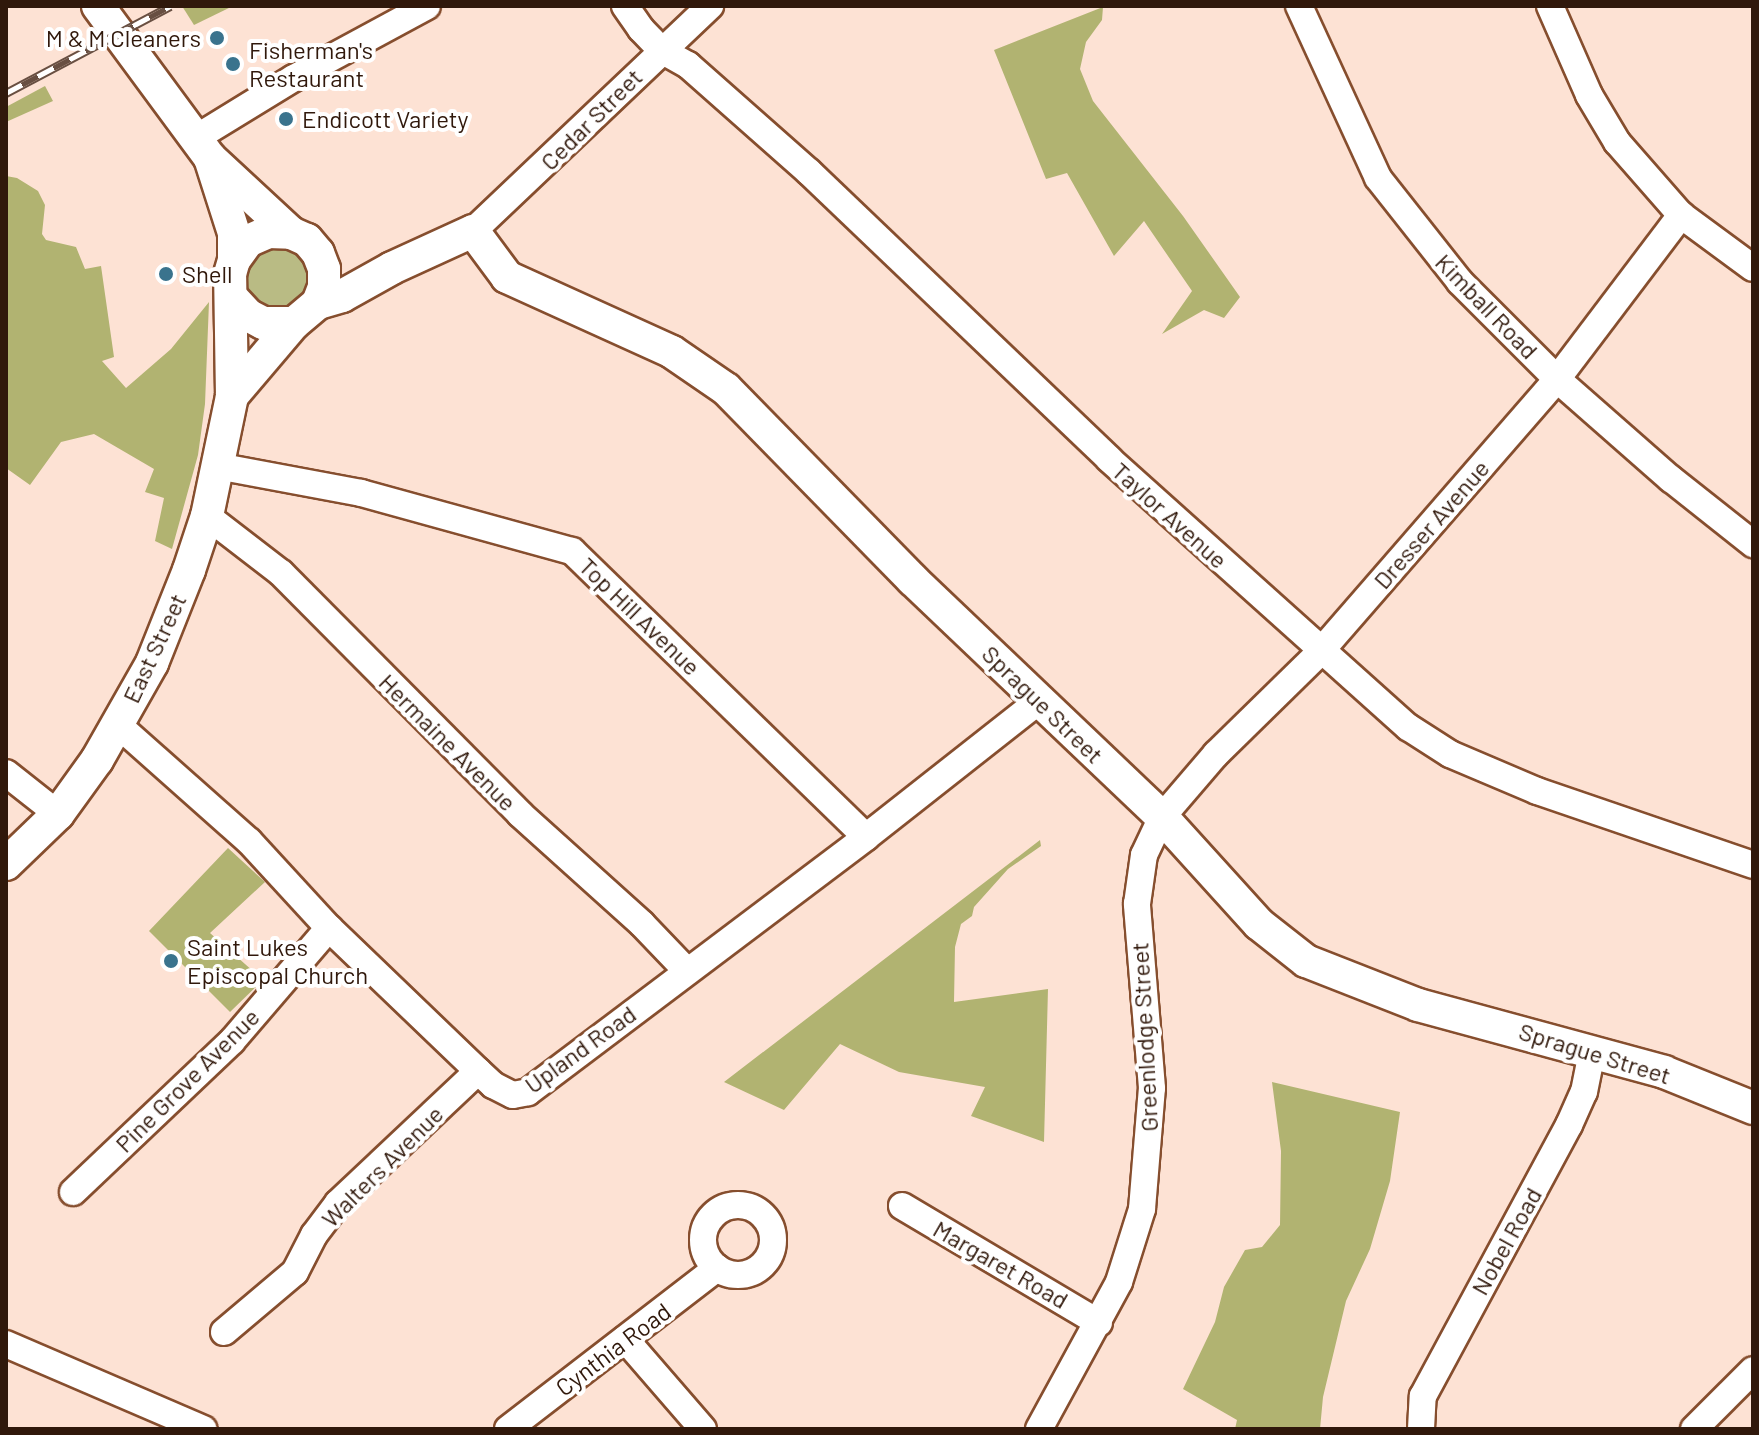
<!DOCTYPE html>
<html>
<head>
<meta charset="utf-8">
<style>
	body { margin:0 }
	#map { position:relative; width:1759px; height:1435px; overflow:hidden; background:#fde2d4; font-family:Barlow,sans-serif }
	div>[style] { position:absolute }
	.green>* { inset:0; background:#b9bb84 }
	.round { border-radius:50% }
	.forest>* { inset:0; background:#b1b371 }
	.roads { filter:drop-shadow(2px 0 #864e2e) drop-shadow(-2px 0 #864e2e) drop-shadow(0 2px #864e2e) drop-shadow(0 -2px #864e2e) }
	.minor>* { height:26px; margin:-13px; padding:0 13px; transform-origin:13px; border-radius:13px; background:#fff }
	.minor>.ring { margin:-13px; padding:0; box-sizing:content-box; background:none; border:26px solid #fff; border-radius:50% }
	.major>* { height:32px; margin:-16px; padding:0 16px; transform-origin:16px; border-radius:16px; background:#fff }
	.rail>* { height:9px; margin-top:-4.5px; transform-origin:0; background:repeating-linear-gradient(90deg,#fff 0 18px,#684f42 0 36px); box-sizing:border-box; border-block:2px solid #684f42 }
	.dots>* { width:22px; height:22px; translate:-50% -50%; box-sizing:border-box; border:4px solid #fff; border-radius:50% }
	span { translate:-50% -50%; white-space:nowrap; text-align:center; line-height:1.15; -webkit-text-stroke:8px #fff; paint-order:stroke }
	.poi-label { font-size:24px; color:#30180b }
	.right { translate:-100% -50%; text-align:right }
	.left { translate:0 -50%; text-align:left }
	.street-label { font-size:24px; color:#30180b }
	.frame { position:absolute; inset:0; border:8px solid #30180b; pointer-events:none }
</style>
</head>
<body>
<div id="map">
	<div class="green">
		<i class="round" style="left:246px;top:248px;width:62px;height:62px"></i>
	</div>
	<div class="forest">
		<i style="clip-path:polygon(182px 6px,233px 6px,194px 25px)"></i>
		<i style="clip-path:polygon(1103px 7px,1102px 20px,1086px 42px,1080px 69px,1093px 101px,1183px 216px,1240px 297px,1224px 318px,1204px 310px,1162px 334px,1192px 291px,1144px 221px,1114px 256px,1067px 173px,1046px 179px,994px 50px)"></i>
		<i style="clip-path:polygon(45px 86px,53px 101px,6px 122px,6px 107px)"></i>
		<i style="clip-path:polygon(6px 176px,17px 178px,38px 191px,45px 205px,42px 234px,46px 240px,76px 247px,85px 269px,101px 266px,114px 357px,102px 361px,126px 388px,171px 349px,209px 302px,205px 404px,198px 455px,172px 549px,155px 541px,164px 498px,145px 492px,154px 469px,94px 434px,61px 442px,30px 485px,6px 468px)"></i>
		<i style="clip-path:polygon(1040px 840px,1041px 846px,1008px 869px,974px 907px,972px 916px,961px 924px,955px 947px,954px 1002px,1048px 989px,1044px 1142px,971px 1116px,985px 1087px,899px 1072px,840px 1044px,784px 1110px,724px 1082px)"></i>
		<i style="clip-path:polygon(228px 848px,265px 882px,210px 933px,263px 980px,230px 1012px,149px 931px)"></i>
		<i style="clip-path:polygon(1272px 1082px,1400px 1112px,1390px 1181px,1370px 1249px,1346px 1301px,1323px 1397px,1320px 1429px,1235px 1429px,1237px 1420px,1183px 1389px,1215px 1322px,1224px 1287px,1245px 1250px,1262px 1247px,1280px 1225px,1281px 1151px)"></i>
	</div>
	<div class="roads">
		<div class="minor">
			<i style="left:625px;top:6px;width:28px;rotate:55deg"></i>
			<i style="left:641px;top:29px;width:29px;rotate:46deg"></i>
			<i style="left:661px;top:50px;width:31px;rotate:29deg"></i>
			<i style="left:688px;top:65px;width:162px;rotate:41.5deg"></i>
			<i style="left:809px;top:172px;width:415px;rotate:43.7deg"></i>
			<i style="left:1109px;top:459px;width:402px;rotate:41.9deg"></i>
			<i style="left:1408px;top:727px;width:50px;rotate:32.7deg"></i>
			<i style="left:1450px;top:754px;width:95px;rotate:23deg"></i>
			<i style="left:1537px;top:791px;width:228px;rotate:18.9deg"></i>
			<i style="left:1299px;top:6px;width:189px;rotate:65.3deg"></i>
			<i style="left:1378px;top:178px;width:132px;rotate:51.7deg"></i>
			<i style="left:1460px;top:282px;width:137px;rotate:45deg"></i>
			<i style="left:1557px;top:379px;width:152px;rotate:41.3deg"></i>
			<i style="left:1671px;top:479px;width:105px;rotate:38.4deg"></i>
			<i style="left:1550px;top:6px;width:97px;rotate:66.3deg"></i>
			<i style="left:1589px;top:95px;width:55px;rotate:59.2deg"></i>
			<i style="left:1617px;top:142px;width:97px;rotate:48.8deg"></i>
			<i style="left:1681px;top:215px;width:89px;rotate:36.4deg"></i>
			<i style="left:196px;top:138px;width:115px;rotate:-31.5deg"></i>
			<i style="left:294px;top:78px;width:151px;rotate:-28.4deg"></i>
			<i style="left:473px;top:231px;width:327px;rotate:-43.5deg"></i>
			<i style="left:217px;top:466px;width:147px;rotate:10.6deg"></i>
			<i style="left:361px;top:493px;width:219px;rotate:15.4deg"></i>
			<i style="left:572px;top:551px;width:410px;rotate:44.2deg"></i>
			<i style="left:207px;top:516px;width:93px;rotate:37.6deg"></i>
			<i style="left:281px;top:573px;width:339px;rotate:45.2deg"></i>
			<i style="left:520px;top:814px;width:164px;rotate:42deg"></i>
			<i style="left:642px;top:924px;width:65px;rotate:46.2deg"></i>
			<i style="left:117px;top:724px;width:176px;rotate:41.6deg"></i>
			<i style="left:249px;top:841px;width:118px;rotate:47.4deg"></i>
			<i style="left:329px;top:928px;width:207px;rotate:43.8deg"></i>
			<i style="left:478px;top:1071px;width:21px;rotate:43deg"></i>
			<i style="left:493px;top:1085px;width:22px;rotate:27deg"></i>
			<i style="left:513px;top:1095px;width:15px;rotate:-11deg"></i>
			<i style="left:528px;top:1092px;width:423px;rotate:-37deg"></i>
			<i style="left:866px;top:837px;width:221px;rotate:-38.2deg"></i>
			<i style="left:6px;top:773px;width:66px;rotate:38.3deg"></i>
			<i style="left:73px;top:1192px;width:219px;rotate:-43.5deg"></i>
			<i style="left:232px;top:1041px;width:149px;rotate:-49.4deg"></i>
			<i class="ring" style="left:703px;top:1205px;width:44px;height:44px"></i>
			<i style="left:902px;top:1206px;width:229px;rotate:30.7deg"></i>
			<i style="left:224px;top:1332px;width:93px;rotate:-40.2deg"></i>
			<i style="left:295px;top:1272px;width:42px;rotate:-62.8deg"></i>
			<i style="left:314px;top:1235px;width:40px;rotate:-53deg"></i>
			<i style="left:338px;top:1203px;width:192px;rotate:-43.3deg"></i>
			<i style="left:625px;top:1339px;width:119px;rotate:49.1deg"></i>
			<i style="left:6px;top:1344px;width:215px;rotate:23.3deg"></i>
			<i style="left:508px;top:1429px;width:264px;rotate:-37.6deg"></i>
			<i style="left:1039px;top:1429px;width:167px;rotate:-61.4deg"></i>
			<i style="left:1119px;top:1282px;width:77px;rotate:-72.5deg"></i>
			<i style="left:1142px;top:1209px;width:121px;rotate:-85.3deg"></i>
			<i style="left:1152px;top:1088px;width:185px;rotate:-94.7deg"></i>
			<i style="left:1137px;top:904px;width:49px;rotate:-81.9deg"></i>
			<i style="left:1144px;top:855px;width:42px;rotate:-64.7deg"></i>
			<i style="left:1162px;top:817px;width:83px;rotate:-49.4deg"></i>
			<i style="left:1216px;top:754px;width:146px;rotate:-44.4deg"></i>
			<i style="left:1320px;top:652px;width:362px;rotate:-49deg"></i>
			<i style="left:1557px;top:379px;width:206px;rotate:-52.9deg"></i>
			<i style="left:1421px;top:1429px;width:33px;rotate:-87deg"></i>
			<i style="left:1423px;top:1396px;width:308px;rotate:-61.7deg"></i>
			<i style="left:1569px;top:1125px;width:36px;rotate:-66deg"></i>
			<i style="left:1584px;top:1092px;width:41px;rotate:-78.7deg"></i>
			<i style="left:1694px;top:1429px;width:83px;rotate:-45deg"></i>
		</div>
		<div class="major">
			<i style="left:98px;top:6px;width:189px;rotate:53.6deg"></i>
			<i style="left:210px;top:158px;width:110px;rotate:42.8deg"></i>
			<i style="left:210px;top:158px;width:79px;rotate:72.3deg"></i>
			<i style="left:234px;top:233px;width:27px;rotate:90deg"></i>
			<i style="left:318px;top:303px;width:25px;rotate:-16deg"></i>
			<i style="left:342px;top:296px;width:57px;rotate:-29.2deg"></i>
			<i style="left:392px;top:268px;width:89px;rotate:-24.6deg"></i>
			<i style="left:473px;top:231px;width:57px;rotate:53.5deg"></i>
			<i style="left:507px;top:277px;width:181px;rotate:24.4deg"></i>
			<i style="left:672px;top:352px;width:65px;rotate:34.4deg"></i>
			<i style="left:726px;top:389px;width:267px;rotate:45.6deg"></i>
			<i style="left:913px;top:580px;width:344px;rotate:43.6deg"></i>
			<i style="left:1162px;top:817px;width:144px;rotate:47.8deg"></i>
			<i style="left:1259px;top:924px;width:60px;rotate:38.2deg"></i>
			<i style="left:1306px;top:961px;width:120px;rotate:21.4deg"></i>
			<i style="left:1418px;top:1005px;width:255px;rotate:15.2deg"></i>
			<i style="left:1664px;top:1072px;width:96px;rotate:22deg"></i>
			<i style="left:232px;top:396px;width:96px;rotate:-49.7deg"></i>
			<i style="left:6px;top:864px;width:72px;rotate:-43.9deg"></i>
			<i style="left:58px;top:814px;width:67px;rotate:-54.2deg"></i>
			<i style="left:97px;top:760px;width:112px;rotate:-60.4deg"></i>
			<i style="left:152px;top:663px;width:100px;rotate:-68.3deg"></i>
			<i style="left:189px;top:570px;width:57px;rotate:-71.6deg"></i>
			<i style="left:207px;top:516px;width:123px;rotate:-78.2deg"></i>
			<i style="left:232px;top:396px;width:122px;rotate:-90.9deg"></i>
			<i style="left:230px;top:274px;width:15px;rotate:-74deg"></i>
			<i style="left:234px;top:260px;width:24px;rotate:-54deg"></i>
			<i style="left:248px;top:241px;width:22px;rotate:-24deg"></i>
			<i style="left:268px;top:232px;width:23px;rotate:2deg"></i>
			<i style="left:291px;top:233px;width:17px;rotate:24deg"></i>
			<i style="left:307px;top:240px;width:17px;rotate:50deg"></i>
			<i style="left:318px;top:253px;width:17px;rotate:69deg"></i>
			<i style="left:324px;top:269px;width:18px;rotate:90deg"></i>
			<i style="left:324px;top:287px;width:17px;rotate:111deg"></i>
			<i style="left:318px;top:303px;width:31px;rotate:140deg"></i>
			<i style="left:294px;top:323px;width:31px;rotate:180deg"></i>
			<i style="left:263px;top:323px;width:17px;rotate:-152deg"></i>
			<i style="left:248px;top:315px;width:25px;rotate:-133deg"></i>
		</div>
	</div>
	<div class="rail">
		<i style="left:6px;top:93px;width:186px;rotate:-27.9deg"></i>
	</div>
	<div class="dots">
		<i style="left:217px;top:38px;background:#3a738d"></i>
		<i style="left:233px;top:64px;background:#3a738d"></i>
		<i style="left:286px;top:119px;background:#3a738d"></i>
		<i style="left:166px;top:274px;background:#3a738d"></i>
		<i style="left:171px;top:961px;background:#3a738d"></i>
	</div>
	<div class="poi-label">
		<span class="right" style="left:201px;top:38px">M &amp; M Cleaners</span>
		<span class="left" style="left:249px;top:64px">Fisherman's<br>Restaurant</span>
		<span class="left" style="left:302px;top:119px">Endicott Variety</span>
		<span class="left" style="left:182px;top:274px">Shell</span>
		<span class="left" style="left:187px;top:961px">Saint Lukes<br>Episcopal Church</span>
	</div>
	<div class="street-label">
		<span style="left:591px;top:119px;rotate:-45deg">Cedar Street</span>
		<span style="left:1487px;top:306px;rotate:46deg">Kimball Road</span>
		<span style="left:1170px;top:515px;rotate:42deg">Taylor Avenue</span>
		<span style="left:1431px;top:524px;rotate:-49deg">Dresser Avenue</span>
		<span style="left:640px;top:616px;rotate:44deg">Top Hill Avenue</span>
		<span style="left:154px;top:648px;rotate:-65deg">East Street</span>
		<span style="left:1043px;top:704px;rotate:44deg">Sprague Street</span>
		<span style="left:448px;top:742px;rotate:45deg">Hermaine Avenue</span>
		<span style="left:1144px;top:1037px;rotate:-93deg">Greenlodge Street</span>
		<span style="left:580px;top:1049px;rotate:-36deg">Upland Road</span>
		<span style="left:1595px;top:1053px;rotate:17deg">Sprague Street</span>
		<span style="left:187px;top:1080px;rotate:-45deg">Pine Grove Avenue</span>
		<span style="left:382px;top:1166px;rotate:-45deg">Walters Avenue</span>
		<span style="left:1506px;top:1241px;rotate:-61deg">Nobel Road</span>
		<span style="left:1001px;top:1264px;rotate:30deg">Margaret Road</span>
		<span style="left:613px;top:1349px;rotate:-37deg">Cynthia Road</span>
	</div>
	<div class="frame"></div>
</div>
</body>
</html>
